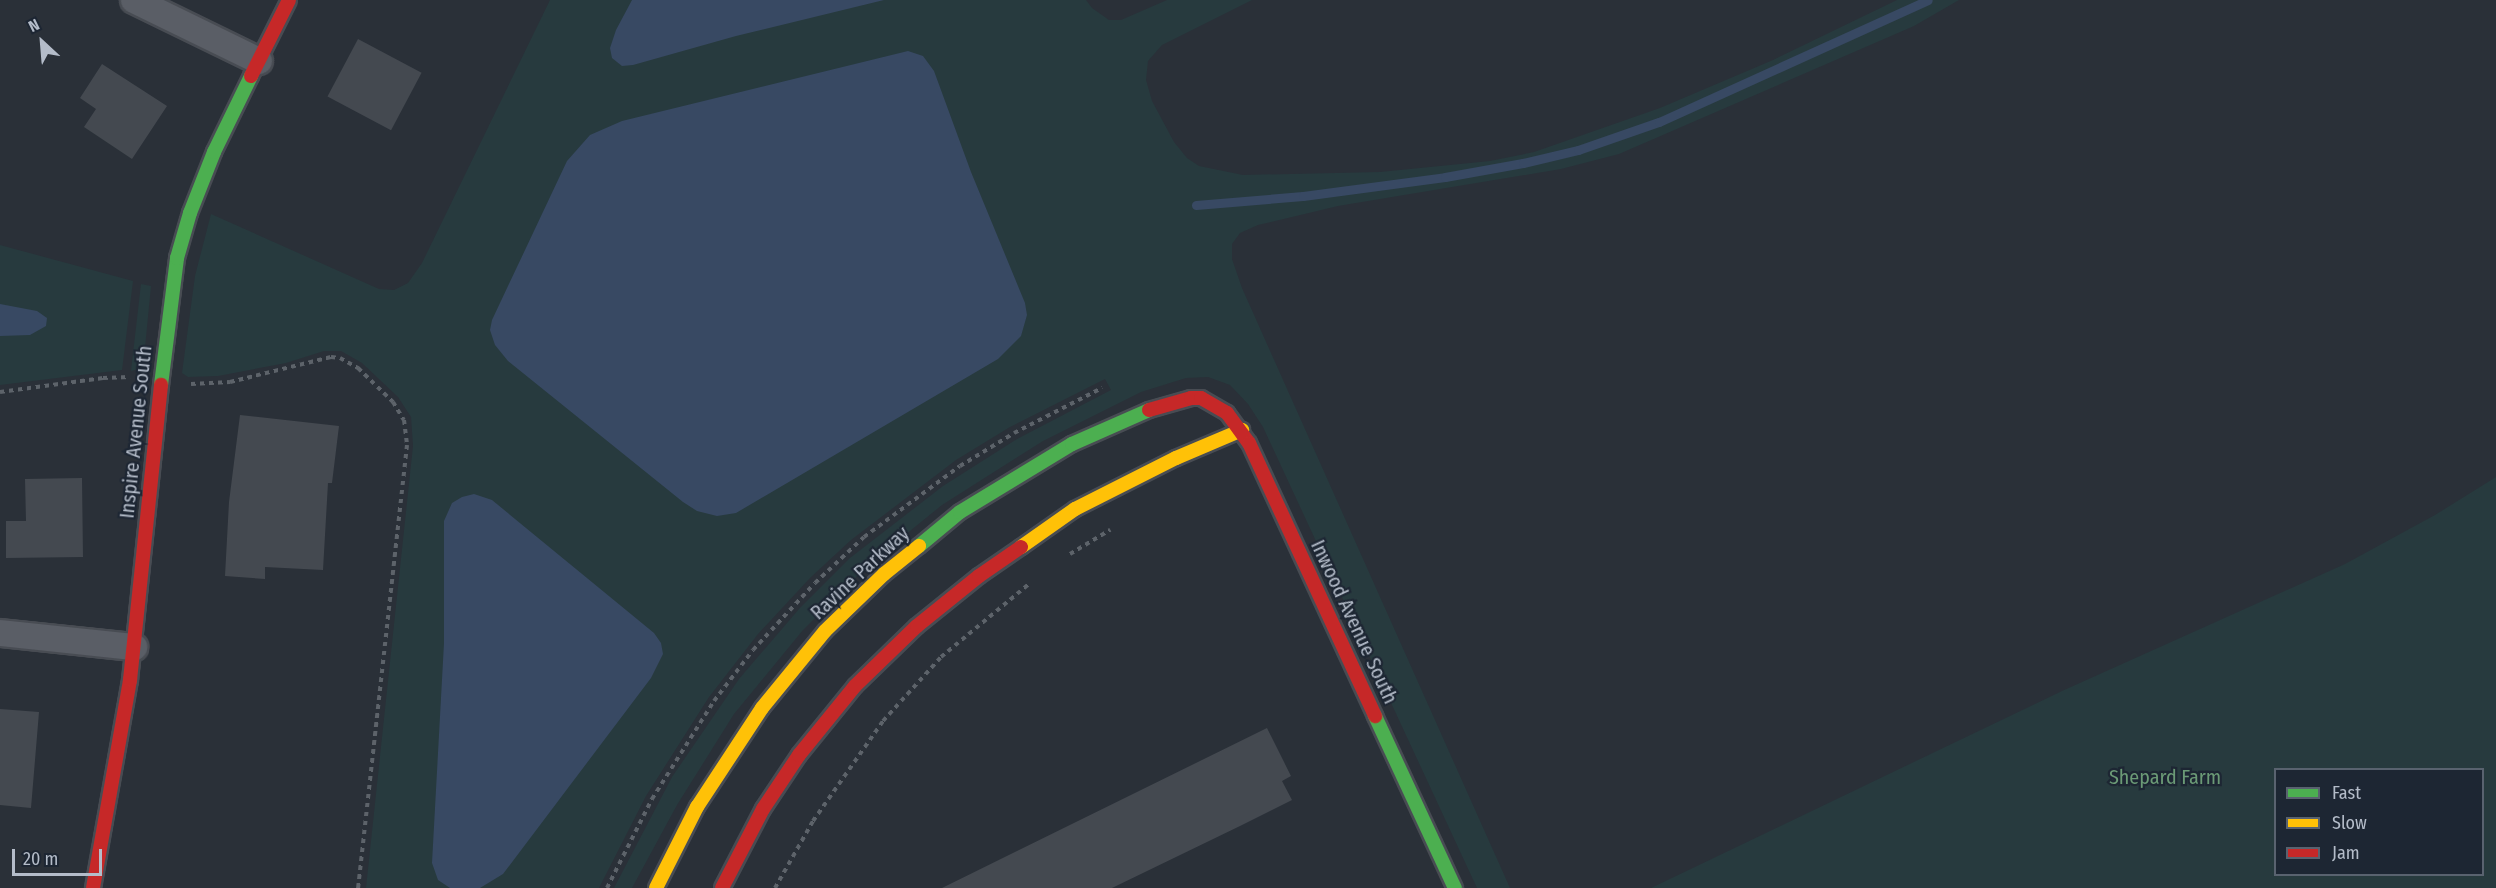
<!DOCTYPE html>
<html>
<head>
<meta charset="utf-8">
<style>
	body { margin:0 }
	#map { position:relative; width:2496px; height:888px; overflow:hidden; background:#2a3038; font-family:"Fira Sans Condensed",sans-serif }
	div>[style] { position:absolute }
	.green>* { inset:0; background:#273a3e }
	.water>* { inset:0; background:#384963 }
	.stream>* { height:9px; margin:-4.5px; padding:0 4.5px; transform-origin:4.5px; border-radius:4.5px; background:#384963 }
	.building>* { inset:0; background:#444950; transform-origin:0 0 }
	.path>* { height:4px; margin-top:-2px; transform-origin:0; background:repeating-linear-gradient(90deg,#5d636a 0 4.5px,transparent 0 9px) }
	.roads { filter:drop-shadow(2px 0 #484c53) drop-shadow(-2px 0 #484c53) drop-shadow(0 2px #484c53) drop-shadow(0 -2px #484c53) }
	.street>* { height:26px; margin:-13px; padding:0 13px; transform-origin:13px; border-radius:13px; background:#5a5e66 }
	.fast>* { height:14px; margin:-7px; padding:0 7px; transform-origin:7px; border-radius:7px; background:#4caf50 }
	.slow>* { height:14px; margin:-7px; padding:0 7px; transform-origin:7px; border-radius:7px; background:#ffc107 }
	.jam>* { height:14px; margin:-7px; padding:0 7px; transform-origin:7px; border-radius:7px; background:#c62828 }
	span { translate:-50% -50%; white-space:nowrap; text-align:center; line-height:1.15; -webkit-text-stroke:4.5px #1d2633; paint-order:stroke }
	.street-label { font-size:20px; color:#b4bcc9 }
	.park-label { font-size:20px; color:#6b9a76 }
	.legend { position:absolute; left:2274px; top:768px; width:210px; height:108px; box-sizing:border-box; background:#1d2633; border:2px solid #59626f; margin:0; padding:8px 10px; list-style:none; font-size:18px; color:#b4bcc9 }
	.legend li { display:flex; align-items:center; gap:12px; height:30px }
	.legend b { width:30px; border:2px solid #59626f }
	.north { position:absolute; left:12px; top:12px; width:60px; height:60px; -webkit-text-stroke:4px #1d2633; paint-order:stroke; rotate:334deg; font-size:16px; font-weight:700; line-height:24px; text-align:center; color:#b4bcc9 }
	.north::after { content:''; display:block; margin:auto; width:21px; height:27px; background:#b4bcc9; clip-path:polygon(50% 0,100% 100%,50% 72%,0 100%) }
	.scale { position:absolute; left:12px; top:849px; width:90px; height:27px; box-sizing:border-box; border:3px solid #b4bcc9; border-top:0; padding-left:8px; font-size:18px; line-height:21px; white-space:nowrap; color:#b4bcc9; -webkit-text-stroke:4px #1d2633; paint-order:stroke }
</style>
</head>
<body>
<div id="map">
	<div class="green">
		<i style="clip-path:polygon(550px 0,1086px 0,1092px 8px,1109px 20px,1121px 20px,1167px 0,1252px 0,1162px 45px,1148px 61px,1146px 80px,1152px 101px,1174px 142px,1187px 158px,1199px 166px,1243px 175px,1380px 172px,1490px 161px,1534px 152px,1660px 108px,1773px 60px,1897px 0,1959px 0,1914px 26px,1619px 154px,1561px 169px,1338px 206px,1258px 225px,1240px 233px,1232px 244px,1232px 259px,1242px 288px,1510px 888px,1477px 888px,1263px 427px,1248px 404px,1230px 385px,1208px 377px,1186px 378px,1141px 392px,1043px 441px,942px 505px,868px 565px,803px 630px,734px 714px,677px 805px,632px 888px,614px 888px,672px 777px,739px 679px,799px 609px,850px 558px,943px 486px,1017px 439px,1111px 390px,1105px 379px,1010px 427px,956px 460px,851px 540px,810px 578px,758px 634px,709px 697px,646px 796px,599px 888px,366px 888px,413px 446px,411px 417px,398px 397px,362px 363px,341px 351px,324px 351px,286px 363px,218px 376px,188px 377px,182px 373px,195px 276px,211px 214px,379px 289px,394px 290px,408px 283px,422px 263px)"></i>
		<i style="clip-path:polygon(0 245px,133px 281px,122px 370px,0 385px)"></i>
		<i style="clip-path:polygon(141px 284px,151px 286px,143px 368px,131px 371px)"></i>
		<i style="clip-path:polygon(evenodd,2496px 477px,2496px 888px,1651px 888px,2062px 691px,2345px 564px,2435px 515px,2496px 477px,2276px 770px,2482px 770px,2482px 874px,2276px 874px,2276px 770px)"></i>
	</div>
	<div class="water">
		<i style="clip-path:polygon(632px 0,884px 0,736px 36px,633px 65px,622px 66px,612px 58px,610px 48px,616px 30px)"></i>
		<i style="clip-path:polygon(908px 51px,923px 56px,934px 71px,971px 172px,1025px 303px,1027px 315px,1021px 336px,998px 359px,736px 513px,717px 516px,697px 511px,683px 502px,508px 361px,495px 345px,490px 330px,492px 320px,567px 161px,590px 135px,622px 121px)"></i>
		<i style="clip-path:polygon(0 304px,37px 311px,47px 318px,46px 326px,30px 335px,0 336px)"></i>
		<i style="clip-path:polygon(474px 494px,492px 500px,654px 633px,661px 643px,663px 654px,651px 678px,503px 874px,480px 888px,450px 888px,438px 880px,432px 863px,444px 643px,444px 521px,452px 503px,462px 497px)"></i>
	</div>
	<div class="stream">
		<i style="left:1196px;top:205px;width:107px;rotate:-4.8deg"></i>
		<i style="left:1303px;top:196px;width:143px;rotate:-7.6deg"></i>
		<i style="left:1445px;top:177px;width:79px;rotate:-10.2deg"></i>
		<i style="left:1523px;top:163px;width:57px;rotate:-13.3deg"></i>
		<i style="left:1578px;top:150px;width:86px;rotate:-19.1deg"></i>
		<i style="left:1659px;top:122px;width:295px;rotate:-24.4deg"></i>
	</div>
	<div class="building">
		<i style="left:358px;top:39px;width:72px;height:65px;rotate:28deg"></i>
		<i style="clip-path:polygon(102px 64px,167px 106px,132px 159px,84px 127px,96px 109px,80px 98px)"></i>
		<i style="clip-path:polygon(240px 415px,339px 426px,332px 483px,328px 483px,323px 570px,265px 567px,265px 579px,225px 576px,229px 502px)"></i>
		<i style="clip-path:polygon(82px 478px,83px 557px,6px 558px,6px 521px,26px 521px,25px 479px)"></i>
		<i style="clip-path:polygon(0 709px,39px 712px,31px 808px,0 805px)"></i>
		<i style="clip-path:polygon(1267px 728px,1291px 776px,1282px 781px,1292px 800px,1240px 826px,1112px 888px,942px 888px)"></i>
	</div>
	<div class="path">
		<i style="left:191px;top:384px;width:39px;rotate:-3deg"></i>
		<i style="left:230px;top:382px;width:104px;rotate:-13.9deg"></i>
		<i style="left:331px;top:357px;width:9px;rotate:6deg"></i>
		<i style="left:340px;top:358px;width:21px;rotate:29deg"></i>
		<i style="left:358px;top:368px;width:49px;rotate:44.2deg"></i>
		<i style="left:393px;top:402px;width:21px;rotate:59deg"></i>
		<i style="left:404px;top:420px;width:25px;rotate:83deg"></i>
		<i style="left:407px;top:445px;width:446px;rotate:96.3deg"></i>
		<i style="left:0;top:392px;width:104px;rotate:-7.7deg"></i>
		<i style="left:103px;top:378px;width:27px;rotate:-2deg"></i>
		<i style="left:1070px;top:554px;width:47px;rotate:-31deg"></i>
		<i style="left:607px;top:888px;width:100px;rotate:-63.2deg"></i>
		<i style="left:652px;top:799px;width:116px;rotate:-57.7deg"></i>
		<i style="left:714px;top:701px;width:64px;rotate:-52.6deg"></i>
		<i style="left:753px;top:650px;width:91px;rotate:-47.2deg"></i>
		<i style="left:815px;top:583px;width:67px;rotate:-43.2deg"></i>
		<i style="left:864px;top:537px;width:119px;rotate:-36.5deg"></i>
		<i style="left:960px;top:466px;width:63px;rotate:-31.4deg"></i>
		<i style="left:1014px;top:433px;width:99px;rotate:-27.1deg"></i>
		<i style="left:775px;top:888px;width:77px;rotate:-60.4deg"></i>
		<i style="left:813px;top:821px;width:122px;rotate:-55deg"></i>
		<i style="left:883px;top:721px;width:86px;rotate:-47.8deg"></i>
		<i style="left:941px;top:657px;width:116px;rotate:-39.7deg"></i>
	</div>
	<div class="roads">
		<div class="street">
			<i style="left:134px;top:0;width:139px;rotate:26deg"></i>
			<i style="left:0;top:633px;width:135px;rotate:6deg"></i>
		</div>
		<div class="fast">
			<i style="left:161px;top:385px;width:128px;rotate:-82.8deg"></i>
			<i style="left:177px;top:258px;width:47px;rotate:-73.9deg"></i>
			<i style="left:190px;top:213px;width:66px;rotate:-68.5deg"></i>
			<i style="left:214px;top:152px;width:85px;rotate:-64deg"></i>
			<i style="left:919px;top:546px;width:53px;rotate:-39.7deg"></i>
			<i style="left:960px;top:512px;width:131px;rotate:-31.3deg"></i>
			<i style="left:1072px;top:444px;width:84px;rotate:-23.8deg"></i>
			<i style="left:1375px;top:716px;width:190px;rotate:65.1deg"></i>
		</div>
		<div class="slow">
			<i style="left:1021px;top:547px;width:66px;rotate:-35.1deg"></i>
			<i style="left:1075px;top:509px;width:113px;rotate:-26.8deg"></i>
			<i style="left:1176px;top:458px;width:72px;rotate:-23deg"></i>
			<i style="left:656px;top:888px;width:91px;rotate:-63.2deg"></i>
			<i style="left:697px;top:807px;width:118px;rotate:-56.7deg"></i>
			<i style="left:762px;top:708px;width:99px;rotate:-50.7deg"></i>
			<i style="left:825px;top:631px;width:82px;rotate:-44deg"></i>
			<i style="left:884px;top:574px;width:45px;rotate:-38.7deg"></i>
		</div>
		<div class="jam">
			<i style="left:251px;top:76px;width:85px;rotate:-63.4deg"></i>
			<i style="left:1149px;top:410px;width:44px;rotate:-15.9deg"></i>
			<i style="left:1191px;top:398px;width:10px"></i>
			<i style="left:1201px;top:398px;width:30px;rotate:30deg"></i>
			<i style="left:1227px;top:413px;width:37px;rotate:54deg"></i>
			<i style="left:1249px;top:443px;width:301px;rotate:65.2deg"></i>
			<i style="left:93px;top:888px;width:211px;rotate:-79.9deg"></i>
			<i style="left:130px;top:680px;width:297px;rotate:-84deg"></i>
			<i style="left:722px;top:888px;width:89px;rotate:-62.6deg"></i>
			<i style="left:763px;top:809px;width:65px;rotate:-56.3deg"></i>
			<i style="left:799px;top:755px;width:89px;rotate:-50.9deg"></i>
			<i style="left:855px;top:686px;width:86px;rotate:-44.1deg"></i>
			<i style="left:917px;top:626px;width:80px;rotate:-38.9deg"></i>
			<i style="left:979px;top:576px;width:51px;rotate:-34.6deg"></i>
		</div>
	</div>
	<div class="street-label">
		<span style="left:136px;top:432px;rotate:-84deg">Inspire Avenue South</span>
		<span style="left:860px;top:573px;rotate:-43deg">Ravine Parkway</span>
		<span style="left:1354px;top:622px;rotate:65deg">Inwood Avenue South</span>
	</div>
	<div class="park-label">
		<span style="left:2165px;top:777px">Shepard Farm</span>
	</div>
	<ul class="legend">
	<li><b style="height:8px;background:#4caf50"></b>Fast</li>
	<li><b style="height:8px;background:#ffc107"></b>Slow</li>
	<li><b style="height:8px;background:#c62828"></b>Jam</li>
	</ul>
	<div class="north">N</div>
	<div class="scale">20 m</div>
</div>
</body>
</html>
